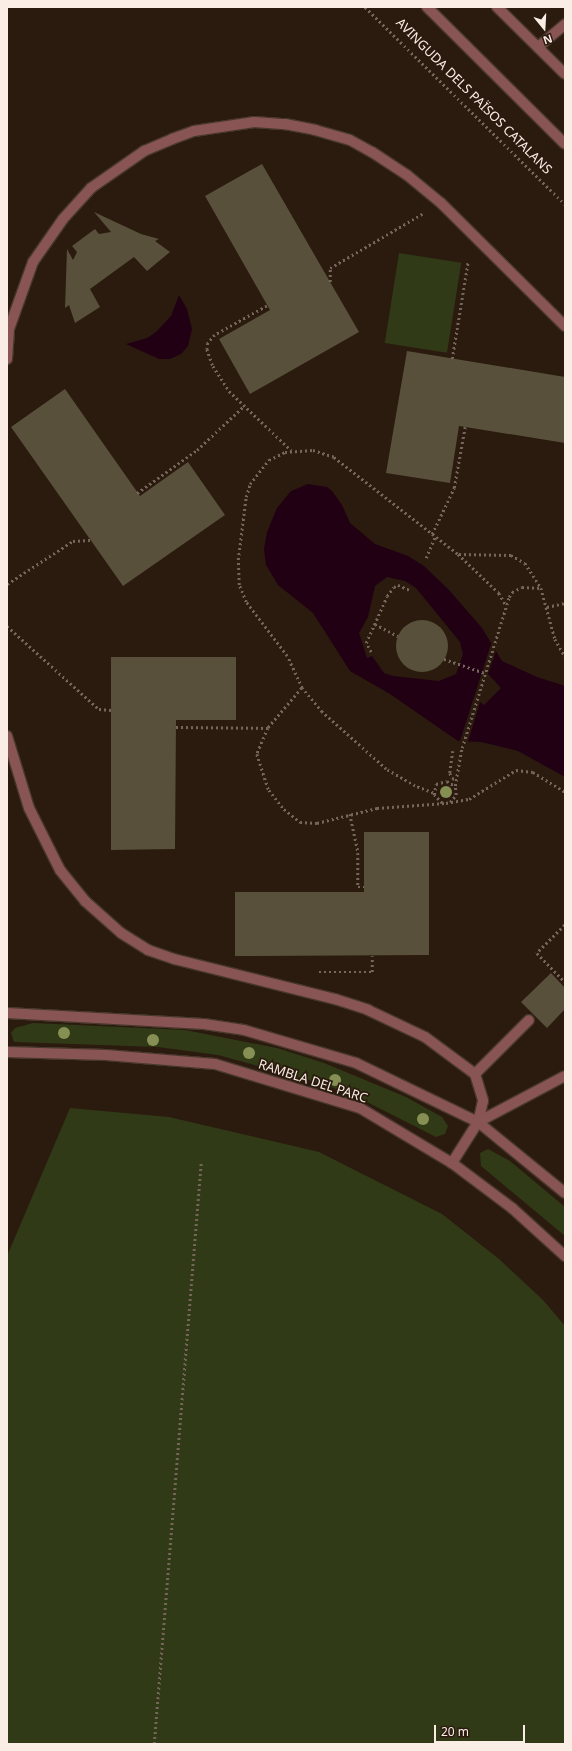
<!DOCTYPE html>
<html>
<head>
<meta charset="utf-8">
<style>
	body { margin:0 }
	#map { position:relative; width:572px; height:1751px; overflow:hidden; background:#2b1a0e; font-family:"Noto Sans",sans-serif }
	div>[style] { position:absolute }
	.green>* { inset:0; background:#303a16; transform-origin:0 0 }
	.water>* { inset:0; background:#210014 }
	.pier>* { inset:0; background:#2b1a0e }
	.building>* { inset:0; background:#58503b }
	.round { border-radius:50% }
	.path>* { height:2.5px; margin-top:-1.25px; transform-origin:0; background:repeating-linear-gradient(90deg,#75655b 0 2px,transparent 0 5px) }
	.roads { filter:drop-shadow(1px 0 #48382c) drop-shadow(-1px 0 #48382c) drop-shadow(0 1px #48382c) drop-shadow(0 -1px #48382c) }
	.service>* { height:10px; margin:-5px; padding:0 5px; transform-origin:5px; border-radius:5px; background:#885454 }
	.minor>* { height:10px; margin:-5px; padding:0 5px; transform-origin:5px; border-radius:5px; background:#885454 }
	.trees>* { width:12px; height:12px; margin:-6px; border-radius:50%; background:#868f54 }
	span { translate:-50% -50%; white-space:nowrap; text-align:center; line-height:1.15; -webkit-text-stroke:3.5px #2b1a0e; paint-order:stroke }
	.street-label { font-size:13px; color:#faede6 }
	.frame { position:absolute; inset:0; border:8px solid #faede6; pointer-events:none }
	.north { position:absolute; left:524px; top:8px; width:40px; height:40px; -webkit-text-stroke:3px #2b1a0e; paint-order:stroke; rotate:162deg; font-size:11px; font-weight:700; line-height:16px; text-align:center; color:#faede6 }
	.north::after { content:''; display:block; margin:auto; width:14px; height:18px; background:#faede6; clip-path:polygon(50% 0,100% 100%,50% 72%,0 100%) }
	.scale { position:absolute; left:434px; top:1725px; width:91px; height:18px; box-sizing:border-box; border:2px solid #faede6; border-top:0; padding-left:5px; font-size:12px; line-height:14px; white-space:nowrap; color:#faede6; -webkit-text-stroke:3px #2b1a0e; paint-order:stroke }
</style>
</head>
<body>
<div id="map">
	<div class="green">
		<i style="left:399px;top:253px;width:63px;height:91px;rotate:9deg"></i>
		<i style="clip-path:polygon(33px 1023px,185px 1030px,277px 1048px,324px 1063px,406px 1097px,442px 1117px,448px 1126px,445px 1134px,436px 1137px,361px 1099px,326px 1085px,218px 1055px,158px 1047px,14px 1042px,11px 1033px,15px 1028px)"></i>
		<i style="clip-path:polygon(70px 1108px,169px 1117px,319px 1152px,442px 1214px,499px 1259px,543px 1300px,565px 1326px,565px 1744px,7px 1744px,7px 1256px)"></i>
		<i style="clip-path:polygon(488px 1149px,510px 1161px,565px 1207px,565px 1236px,481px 1166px,480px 1153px)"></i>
	</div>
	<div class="water">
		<i style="clip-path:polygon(179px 295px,187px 309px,192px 329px,188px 346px,181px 354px,170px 359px,159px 359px,126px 344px,147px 338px,156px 332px,171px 316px)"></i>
		<i style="clip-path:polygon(evenodd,308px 484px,327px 487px,332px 491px,342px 505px,350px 523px,375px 544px,408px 556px,424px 566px,449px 590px,482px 628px,502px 661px,537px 677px,565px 686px,565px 777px,518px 751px,481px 742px,458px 741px,390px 694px,350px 671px,313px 613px,278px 585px,266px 565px,264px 549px,267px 532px,277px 508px,291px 491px,308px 484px,387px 577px,405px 581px,416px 588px,460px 642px,463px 654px,456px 674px,439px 681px,393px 676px,384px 673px,372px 656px,367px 658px,359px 633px,368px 617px,375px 586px,387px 577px)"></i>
	</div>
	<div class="pier">
		<i style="clip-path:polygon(492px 641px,496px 651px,488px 674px,501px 688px,484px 705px,480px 702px,467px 745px,459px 744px)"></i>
	</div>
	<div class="building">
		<i style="clip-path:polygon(262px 164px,359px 332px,250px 394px,219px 339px,270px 310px,205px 196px)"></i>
		<i style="clip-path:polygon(94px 212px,141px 234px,159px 239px,155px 241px,170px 252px,147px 271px,134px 257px,90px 289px,100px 307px,75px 323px,69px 305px,65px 308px,67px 249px,73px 260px,77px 252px,72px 246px,95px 229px,99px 234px,111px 232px)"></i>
		<i style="clip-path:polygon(407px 351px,565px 377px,565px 443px,459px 426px,450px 483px,386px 473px)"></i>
		<i style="clip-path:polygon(65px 389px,140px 496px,188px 462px,225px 515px,123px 586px,11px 427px)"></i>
		<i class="round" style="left:396px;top:620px;width:52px;height:52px"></i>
		<i style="clip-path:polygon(111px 657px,236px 657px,236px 720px,176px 720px,175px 849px,111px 850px)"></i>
		<i style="clip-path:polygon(364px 832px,429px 832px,429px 955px,235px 956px,235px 892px,364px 892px)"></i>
		<i style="clip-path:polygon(551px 973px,565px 988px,565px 1009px,547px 1028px,521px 1002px)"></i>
	</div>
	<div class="path">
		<i style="left:365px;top:7px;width:281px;rotate:44.6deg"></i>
		<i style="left:330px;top:282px;width:14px;rotate:-90deg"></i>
		<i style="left:330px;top:268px;width:107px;rotate:-30.4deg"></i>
		<i style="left:267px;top:306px;width:60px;rotate:150.9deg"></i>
		<i style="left:215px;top:335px;width:11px;rotate:131deg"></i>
		<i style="left:208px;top:343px;width:6px;rotate:99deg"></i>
		<i style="left:207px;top:349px;width:18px;rotate:71deg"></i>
		<i style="left:213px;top:366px;width:30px;rotate:57deg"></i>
		<i style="left:229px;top:391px;width:86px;rotate:43.6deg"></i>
		<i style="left:452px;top:359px;width:99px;rotate:-80.7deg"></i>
		<i style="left:137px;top:493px;width:74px;rotate:-35.6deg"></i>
		<i style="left:197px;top:450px;width:64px;rotate:-43.1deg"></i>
		<i style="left:432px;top:534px;width:51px;rotate:-64.4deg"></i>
		<i style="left:454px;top:488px;width:62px;rotate:-79.8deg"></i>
		<i style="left:459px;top:554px;width:52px;rotate:1.1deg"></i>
		<i style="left:511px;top:555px;width:16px;rotate:30deg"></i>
		<i style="left:525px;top:563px;width:30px;rotate:57deg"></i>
		<i style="left:541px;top:588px;width:53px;rotate:74.6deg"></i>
		<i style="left:555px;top:639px;width:20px;rotate:60deg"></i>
		<i style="left:426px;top:558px;width:23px;rotate:-67deg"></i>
		<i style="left:7px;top:584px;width:79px;rotate:-33.1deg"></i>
		<i style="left:73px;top:541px;width:17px;rotate:-3deg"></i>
		<i style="left:547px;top:607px;width:18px;rotate:-13deg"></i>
		<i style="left:375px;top:624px;width:26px;rotate:28deg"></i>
		<i style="left:7px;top:626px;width:124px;rotate:42.1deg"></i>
		<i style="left:99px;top:709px;width:12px;rotate:5deg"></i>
		<i style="left:371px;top:652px;width:10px;rotate:-119deg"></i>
		<i style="left:366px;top:643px;width:51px;rotate:-65.9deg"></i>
		<i style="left:387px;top:596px;width:11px;rotate:-52deg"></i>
		<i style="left:394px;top:587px;width:4px;rotate:-27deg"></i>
		<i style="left:398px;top:585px;width:13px;rotate:23deg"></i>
		<i style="left:444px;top:659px;width:43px;rotate:18.9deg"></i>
		<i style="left:302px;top:688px;width:52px;rotate:130.4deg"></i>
		<i style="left:268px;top:728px;width:28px;rotate:113deg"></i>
		<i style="left:257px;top:754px;width:38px;rotate:72deg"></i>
		<i style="left:269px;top:790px;width:24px;rotate:52deg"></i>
		<i style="left:284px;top:809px;width:21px;rotate:39deg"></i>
		<i style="left:300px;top:822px;width:17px;rotate:3deg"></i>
		<i style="left:317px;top:823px;width:62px;rotate:-14deg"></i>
		<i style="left:377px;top:808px;width:69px;rotate:-4.1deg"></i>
		<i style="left:446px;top:803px;width:23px;rotate:-10deg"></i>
		<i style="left:469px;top:799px;width:55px;rotate:-31.7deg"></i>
		<i style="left:516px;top:770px;width:17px;rotate:7deg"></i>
		<i style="left:533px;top:772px;width:38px;rotate:32deg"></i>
		<i style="left:176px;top:727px;width:92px;rotate:0.6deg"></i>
		<i style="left:453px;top:751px;width:22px;rotate:98deg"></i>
		<i style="left:450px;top:773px;width:5px;rotate:68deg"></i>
		<i style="left:452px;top:778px;width:4px;rotate:14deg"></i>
		<i style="left:433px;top:793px;width:19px;rotate:-159deg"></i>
		<i style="left:415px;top:786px;width:34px;rotate:-150deg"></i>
		<i style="left:386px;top:769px;width:86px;rotate:-138.3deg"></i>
		<i style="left:322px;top:712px;width:31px;rotate:-130deg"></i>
		<i style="left:302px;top:688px;width:35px;rotate:-115deg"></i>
		<i style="left:287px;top:656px;width:68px;rotate:-127.2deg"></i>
		<i style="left:246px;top:602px;width:18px;rotate:-112deg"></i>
		<i style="left:239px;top:585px;width:25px;rotate:-92deg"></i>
		<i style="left:238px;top:560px;width:64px;rotate:-82.8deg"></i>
		<i style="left:246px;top:497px;width:14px;rotate:-73deg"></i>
		<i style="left:250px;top:484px;width:31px;rotate:-52deg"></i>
		<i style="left:269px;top:460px;width:18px;rotate:-27deg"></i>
		<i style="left:285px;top:452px;width:28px;rotate:-4deg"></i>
		<i style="left:313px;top:450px;width:22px;rotate:18deg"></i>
		<i style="left:334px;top:457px;width:157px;rotate:38deg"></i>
		<i style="left:458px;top:554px;width:57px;rotate:43.6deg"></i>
		<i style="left:499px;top:593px;width:14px;rotate:60deg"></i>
		<i style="left:450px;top:802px;width:9px;rotate:-49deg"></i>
		<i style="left:456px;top:795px;width:9px;rotate:-96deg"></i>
		<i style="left:455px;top:786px;width:39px;rotate:-80deg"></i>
		<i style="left:462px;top:748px;width:158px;rotate:-72.7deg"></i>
		<i style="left:509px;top:597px;width:6px;rotate:-59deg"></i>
		<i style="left:512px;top:592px;width:11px;rotate:-27deg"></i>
		<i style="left:522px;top:587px;width:19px;rotate:3deg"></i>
		<i style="left:442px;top:803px;width:11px;rotate:-135deg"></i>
		<i style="left:434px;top:795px;width:11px;rotate:-80deg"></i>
		<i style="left:436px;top:784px;width:11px;rotate:-15deg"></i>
		<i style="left:447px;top:781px;width:9px;rotate:32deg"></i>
		<i style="left:350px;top:814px;width:40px;rotate:78deg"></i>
		<i style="left:358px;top:853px;width:34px;rotate:90deg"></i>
		<i style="left:358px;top:887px;width:6px"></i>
		<i style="left:565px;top:925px;width:40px;rotate:135deg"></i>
		<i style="left:537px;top:953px;width:40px;rotate:46deg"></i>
		<i style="left:319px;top:972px;width:53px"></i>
		<i style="left:372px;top:972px;width:16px;rotate:-90deg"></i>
		<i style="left:154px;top:1744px;width:583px;rotate:-85.38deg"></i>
	</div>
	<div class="roads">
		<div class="service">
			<i style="left:538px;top:47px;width:35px;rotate:-40deg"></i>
			<i style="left:7px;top:359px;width:30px;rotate:-86deg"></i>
			<i style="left:9px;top:329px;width:71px;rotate:-70.3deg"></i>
			<i style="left:33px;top:262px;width:52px;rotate:-55.1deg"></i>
			<i style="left:63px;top:219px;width:42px;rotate:-47.9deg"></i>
			<i style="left:91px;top:188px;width:65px;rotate:-34.9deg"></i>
			<i style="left:144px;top:151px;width:30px;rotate:-23deg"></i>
			<i style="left:172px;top:139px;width:23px;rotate:-20deg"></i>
			<i style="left:194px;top:131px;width:61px;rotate:-8.5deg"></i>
			<i style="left:254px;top:122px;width:31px;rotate:4deg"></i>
			<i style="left:285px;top:124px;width:31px;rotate:11deg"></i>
			<i style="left:315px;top:130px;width:36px;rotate:16deg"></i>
			<i style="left:350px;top:140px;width:25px;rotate:29deg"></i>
			<i style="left:372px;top:152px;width:42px;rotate:33.3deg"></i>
			<i style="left:407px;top:175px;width:44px;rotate:39.5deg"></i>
			<i style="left:441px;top:203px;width:175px;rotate:44.8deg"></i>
			<i style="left:7px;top:736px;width:75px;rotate:73deg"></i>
			<i style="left:29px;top:808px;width:69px;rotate:63.4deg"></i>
			<i style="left:60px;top:870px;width:40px;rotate:51deg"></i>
			<i style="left:85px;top:901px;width:48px;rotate:41.6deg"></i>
			<i style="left:121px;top:933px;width:32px;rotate:32deg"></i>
			<i style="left:148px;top:950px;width:28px;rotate:19deg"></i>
			<i style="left:174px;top:959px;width:166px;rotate:14deg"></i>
			<i style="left:335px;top:999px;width:35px;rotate:18deg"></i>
			<i style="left:368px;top:1010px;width:63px;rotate:25.3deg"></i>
			<i style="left:425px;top:1037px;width:62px;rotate:36.5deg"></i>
			<i style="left:475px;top:1074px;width:28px;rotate:73deg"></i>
			<i style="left:483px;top:1101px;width:22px;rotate:103deg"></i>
			<i style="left:478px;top:1122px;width:49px;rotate:122.4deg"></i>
			<i style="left:7px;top:1013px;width:197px;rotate:3.2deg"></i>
			<i style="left:204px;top:1024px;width:40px;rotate:8.5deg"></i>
			<i style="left:244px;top:1030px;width:117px;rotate:16.4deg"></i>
			<i style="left:356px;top:1063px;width:136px;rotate:25.8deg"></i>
			<i style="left:478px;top:1122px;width:112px;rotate:39.2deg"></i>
			<i style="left:7px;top:1052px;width:99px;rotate:1.7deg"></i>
			<i style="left:106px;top:1055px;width:109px;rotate:4.7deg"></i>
			<i style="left:215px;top:1064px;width:152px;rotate:16.9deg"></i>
			<i style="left:360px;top:1108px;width:107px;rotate:30.9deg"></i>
			<i style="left:452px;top:1163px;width:75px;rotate:36.9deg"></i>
			<i style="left:512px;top:1208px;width:72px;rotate:42.2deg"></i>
			<i style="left:475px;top:1074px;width:76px;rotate:-45deg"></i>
			<i style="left:478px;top:1122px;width:98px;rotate:-27.9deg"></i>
		</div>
		<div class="minor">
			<i style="left:427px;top:7px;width:194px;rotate:44.8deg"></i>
			<i style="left:497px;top:7px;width:95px;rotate:44.6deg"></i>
		</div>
	</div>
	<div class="trees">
		<i style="left:446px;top:792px"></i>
		<i style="left:64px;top:1033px"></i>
		<i style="left:153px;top:1040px"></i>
		<i style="left:249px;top:1053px"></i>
		<i style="left:335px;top:1080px"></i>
		<i style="left:423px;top:1119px"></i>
	</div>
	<div class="street-label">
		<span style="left:474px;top:96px;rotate:45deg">AVINGUDA DELS PAÏSOS CATALANS</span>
		<span style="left:313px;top:1081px;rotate:18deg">RAMBLA DEL PARC</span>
	</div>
	<div class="frame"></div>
	<div class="north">N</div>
	<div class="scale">20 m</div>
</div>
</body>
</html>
